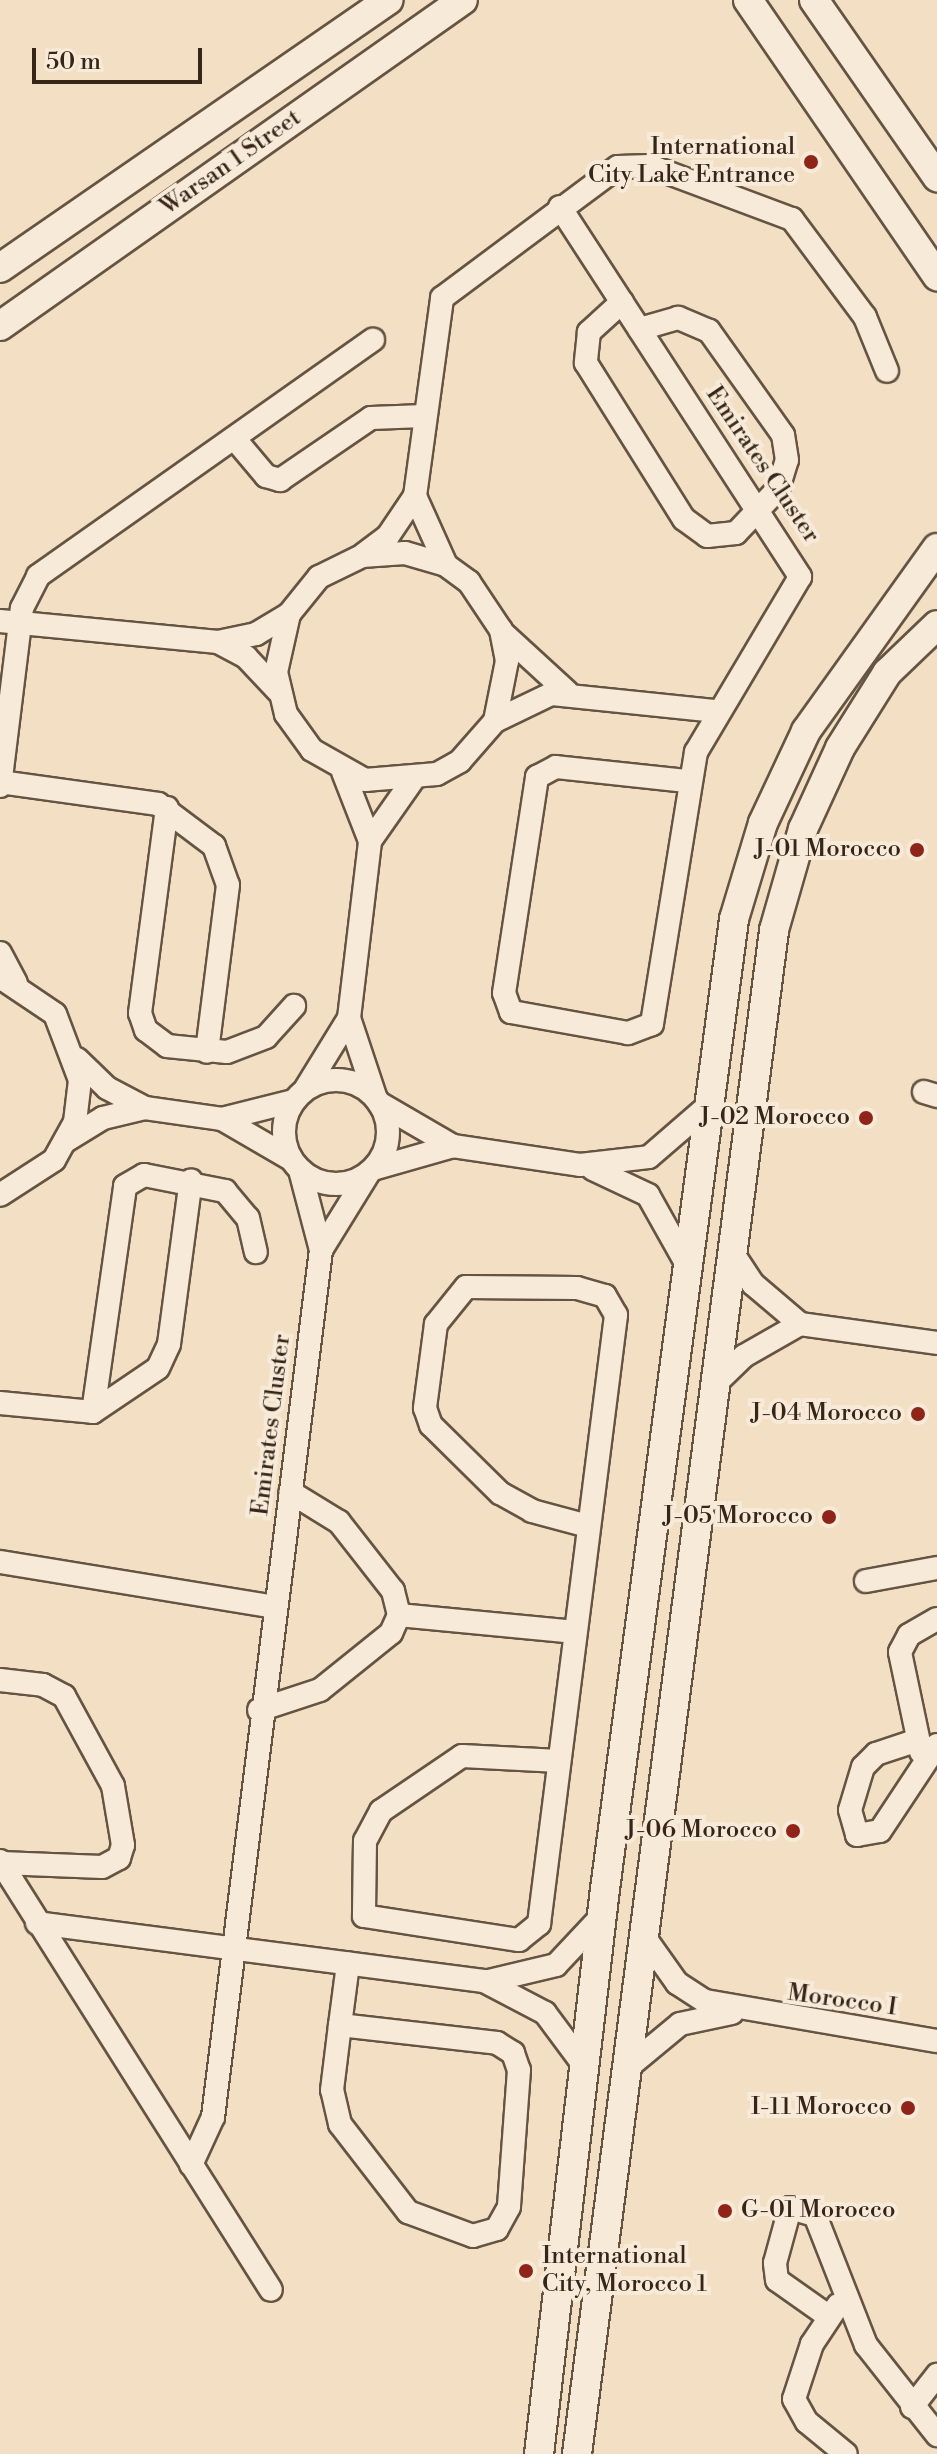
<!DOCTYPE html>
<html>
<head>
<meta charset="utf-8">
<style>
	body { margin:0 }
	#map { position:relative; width:937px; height:2454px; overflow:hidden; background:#f3dfc3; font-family:"Libre Bodoni",serif }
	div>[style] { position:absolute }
	.roads { filter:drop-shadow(2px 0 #665443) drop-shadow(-2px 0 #665443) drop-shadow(0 2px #665443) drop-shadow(0 -2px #665443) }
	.minor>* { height:22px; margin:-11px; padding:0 11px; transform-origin:11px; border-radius:11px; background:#f7ead8 }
	.minor>.ring { margin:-11px; padding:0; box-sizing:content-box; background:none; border:22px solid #f7ead8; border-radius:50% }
	.tertiary>* { height:28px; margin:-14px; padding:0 14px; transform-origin:14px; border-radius:14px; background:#f7ead8 }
	.dots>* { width:22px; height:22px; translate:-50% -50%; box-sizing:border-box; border:4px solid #f7ead8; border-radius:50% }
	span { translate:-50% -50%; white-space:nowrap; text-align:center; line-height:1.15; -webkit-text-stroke:8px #f7ead8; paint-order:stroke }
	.poi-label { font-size:24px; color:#372618 }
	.right { translate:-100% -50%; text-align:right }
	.left { translate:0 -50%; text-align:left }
	.street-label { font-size:24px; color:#372618 }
	.scale { position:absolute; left:32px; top:48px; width:170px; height:36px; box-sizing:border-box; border:4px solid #372618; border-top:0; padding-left:10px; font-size:24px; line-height:28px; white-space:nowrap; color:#372618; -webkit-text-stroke:6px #f7ead8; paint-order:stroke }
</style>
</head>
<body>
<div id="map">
	<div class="roads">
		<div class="minor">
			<i style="left:560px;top:207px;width:441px;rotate:57deg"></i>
			<i style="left:800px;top:577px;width:204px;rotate:120.7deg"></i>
			<i style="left:696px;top:752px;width:276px;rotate:99.2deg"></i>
			<i style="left:652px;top:1024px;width:26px;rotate:159deg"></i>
			<i style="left:628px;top:1033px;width:119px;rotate:-169.8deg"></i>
			<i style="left:511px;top:1012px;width:20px;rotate:-110deg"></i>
			<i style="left:504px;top:993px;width:219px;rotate:-81.3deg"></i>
			<i style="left:537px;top:777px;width:21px;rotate:-28deg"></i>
			<i style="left:556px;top:767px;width:132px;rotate:6.1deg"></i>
			<i style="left:622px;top:302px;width:45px;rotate:137.7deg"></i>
			<i style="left:589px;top:332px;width:31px;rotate:96deg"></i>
			<i style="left:586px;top:363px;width:184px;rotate:57.9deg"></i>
			<i style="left:684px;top:519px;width:29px;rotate:36deg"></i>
			<i style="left:707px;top:536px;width:29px;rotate:-6deg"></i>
			<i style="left:736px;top:533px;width:61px;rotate:-46.3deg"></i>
			<i style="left:778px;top:489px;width:30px;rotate:-73deg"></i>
			<i style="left:787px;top:460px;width:25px;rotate:-99deg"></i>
			<i style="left:783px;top:435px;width:128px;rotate:-125.4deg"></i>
			<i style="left:709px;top:331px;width:34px;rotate:-157deg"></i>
			<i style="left:678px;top:318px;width:40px;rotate:164deg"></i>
			<i style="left:234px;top:438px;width:50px;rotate:49.9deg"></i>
			<i style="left:266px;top:476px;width:15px;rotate:16deg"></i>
			<i style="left:280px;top:480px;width:110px;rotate:-34.3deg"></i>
			<i style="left:371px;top:418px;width:53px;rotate:-2.2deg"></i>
			<i style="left:364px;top:554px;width:30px;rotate:-37deg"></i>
			<i style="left:388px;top:536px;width:48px;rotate:-56deg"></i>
			<i style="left:446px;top:565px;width:76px;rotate:-114.2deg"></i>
			<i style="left:415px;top:496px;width:200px;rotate:-82.2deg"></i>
			<i style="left:442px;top:298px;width:219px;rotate:-36.7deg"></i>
			<i style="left:618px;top:167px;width:32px;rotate:-2deg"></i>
			<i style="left:650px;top:166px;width:152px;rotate:20.5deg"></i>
			<i style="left:792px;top:219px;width:122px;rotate:53.3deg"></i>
			<i style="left:865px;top:317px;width:58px;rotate:67.8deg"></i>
			<i style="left:0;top:621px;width:219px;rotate:5.5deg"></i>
			<i style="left:218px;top:642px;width:39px;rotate:-12deg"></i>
			<i style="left:256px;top:634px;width:39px;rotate:-31deg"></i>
			<i style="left:504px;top:634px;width:86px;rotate:42.6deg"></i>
			<i style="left:218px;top:642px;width:32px;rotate:28deg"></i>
			<i style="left:246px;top:657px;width:47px;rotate:46.7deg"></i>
			<i style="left:495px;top:721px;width:61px;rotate:-78.7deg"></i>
			<i style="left:507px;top:661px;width:32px;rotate:-101deg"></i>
			<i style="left:501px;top:630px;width:58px;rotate:-123.7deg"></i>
			<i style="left:469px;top:582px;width:29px;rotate:-144deg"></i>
			<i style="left:446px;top:565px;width:43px;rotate:-163.7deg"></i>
			<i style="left:405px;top:553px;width:43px;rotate:176deg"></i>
			<i style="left:362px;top:556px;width:48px;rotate:154deg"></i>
			<i style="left:319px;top:577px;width:48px;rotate:129deg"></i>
			<i style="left:289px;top:614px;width:59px;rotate:102.6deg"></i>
			<i style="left:276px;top:672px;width:43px;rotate:76.6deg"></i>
			<i style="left:286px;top:714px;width:44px;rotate:54.2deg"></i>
			<i style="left:312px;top:750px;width:61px;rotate:29.5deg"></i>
			<i style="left:365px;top:780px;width:72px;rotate:-4.8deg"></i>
			<i style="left:437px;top:774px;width:26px;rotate:-29deg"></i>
			<i style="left:460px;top:761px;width:53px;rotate:-48.8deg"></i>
			<i style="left:495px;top:721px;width:62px;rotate:-25.7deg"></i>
			<i style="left:551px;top:694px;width:165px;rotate:5.9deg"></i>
			<i style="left:0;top:782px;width:160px;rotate:7.9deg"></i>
			<i style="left:158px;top:804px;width:70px;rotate:36.9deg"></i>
			<i style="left:214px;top:846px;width:41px;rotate:70.3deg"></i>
			<i style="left:228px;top:885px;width:168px;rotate:97.2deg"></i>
			<i style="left:0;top:786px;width:179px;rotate:-83deg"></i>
			<i style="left:22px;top:608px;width:36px;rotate:-63deg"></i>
			<i style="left:38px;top:576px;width:410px;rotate:-35.2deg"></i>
			<i style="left:167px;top:808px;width:207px;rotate:97.5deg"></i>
			<i style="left:140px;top:1013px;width:18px;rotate:71deg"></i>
			<i style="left:146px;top:1030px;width:26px;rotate:37deg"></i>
			<i style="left:167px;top:1046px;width:60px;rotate:5.7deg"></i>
			<i style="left:227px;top:1052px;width:42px;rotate:-21deg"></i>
			<i style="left:266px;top:1037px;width:42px;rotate:-47.9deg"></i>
			<i style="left:370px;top:841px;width:73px;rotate:-55deg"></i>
			<i style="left:0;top:953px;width:34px;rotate:62deg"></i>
			<i style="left:0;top:977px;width:66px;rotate:33.9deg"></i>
			<i style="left:55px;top:1014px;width:71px;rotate:69.3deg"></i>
			<i style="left:80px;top:1080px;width:42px;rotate:96.8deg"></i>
			<i style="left:75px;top:1122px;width:43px;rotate:118.9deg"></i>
			<i style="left:54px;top:1160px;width:64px;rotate:147.1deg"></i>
			<i style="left:349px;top:1018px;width:82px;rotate:71.6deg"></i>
			<i style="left:77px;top:1059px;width:42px;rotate:44deg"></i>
			<i style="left:107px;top:1088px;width:43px;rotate:27.8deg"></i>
			<i class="ring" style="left:284px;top:1080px;width:82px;height:82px"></i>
			<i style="left:306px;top:1088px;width:82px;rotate:-58.4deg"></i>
			<i style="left:349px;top:1018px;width:178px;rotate:-83.2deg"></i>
			<i style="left:370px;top:841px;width:74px;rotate:-111.4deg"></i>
			<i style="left:924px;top:1092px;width:14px;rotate:17deg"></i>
			<i style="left:379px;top:1103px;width:86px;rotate:30.2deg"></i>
			<i style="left:453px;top:1146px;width:128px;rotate:8.5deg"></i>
			<i style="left:580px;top:1165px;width:69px;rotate:-6.6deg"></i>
			<i style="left:649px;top:1157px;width:77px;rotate:-40.8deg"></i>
			<i style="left:222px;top:1119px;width:73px;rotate:-14.2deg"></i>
			<i style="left:67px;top:1140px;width:42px;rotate:-31.4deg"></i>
			<i style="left:103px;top:1118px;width:43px;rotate:-13.4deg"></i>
			<i style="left:145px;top:1108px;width:78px;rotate:8.1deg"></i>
			<i style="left:222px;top:1119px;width:80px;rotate:30.1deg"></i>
			<i style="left:373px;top:1169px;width:83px;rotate:-16deg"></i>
			<i style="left:593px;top:1169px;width:61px;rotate:25.3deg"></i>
			<i style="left:648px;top:1195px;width:76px;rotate:60.7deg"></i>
			<i style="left:300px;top:1170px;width:83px;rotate:75.3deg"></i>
			<i style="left:730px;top:1249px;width:42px;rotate:56.7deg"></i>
			<i style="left:753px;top:1284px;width:62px;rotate:40.4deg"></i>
			<i style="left:800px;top:1324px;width:138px;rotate:7.9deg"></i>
			<i style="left:713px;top:1386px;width:43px;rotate:-44.1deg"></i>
			<i style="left:744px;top:1356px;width:64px;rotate:-29.7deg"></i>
			<i style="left:0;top:1403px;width:93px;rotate:5.5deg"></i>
			<i style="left:93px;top:1412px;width:78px;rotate:-34.1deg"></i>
			<i style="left:158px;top:1368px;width:26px;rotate:-65deg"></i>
			<i style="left:169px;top:1344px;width:165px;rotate:-82.4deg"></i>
			<i style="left:93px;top:1412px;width:228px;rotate:-81.9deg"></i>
			<i style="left:125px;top:1186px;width:22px;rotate:-30deg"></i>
			<i style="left:144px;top:1175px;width:83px;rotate:11.2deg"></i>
			<i style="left:225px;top:1191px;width:35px;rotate:50deg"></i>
			<i style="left:248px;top:1218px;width:35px;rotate:77deg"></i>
			<i style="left:0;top:1562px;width:278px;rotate:9.3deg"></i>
			<i style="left:866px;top:1581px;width:72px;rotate:-10.4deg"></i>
			<i style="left:399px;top:1615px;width:177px;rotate:5.5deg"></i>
			<i style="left:0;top:1680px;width:43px;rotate:6.6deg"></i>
			<i style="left:43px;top:1685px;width:24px;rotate:28deg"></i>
			<i style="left:64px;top:1696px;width:102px;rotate:61.4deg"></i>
			<i style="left:113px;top:1786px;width:60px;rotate:80.4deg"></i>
			<i style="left:123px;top:1845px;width:14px;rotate:107deg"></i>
			<i style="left:119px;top:1858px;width:19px;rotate:152deg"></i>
			<i style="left:102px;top:1867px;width:101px;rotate:-177.7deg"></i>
			<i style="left:259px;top:1710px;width:64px;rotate:-18.2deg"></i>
			<i style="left:320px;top:1690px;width:91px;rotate:-38.8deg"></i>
			<i style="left:391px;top:1633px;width:20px;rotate:-66deg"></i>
			<i style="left:399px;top:1615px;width:25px;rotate:-104deg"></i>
			<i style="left:393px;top:1591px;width:88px;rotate:-128deg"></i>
			<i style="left:339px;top:1522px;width:57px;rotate:-148.5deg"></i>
			<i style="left:918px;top:1740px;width:44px;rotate:161.6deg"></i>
			<i style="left:876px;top:1754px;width:18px;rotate:135deg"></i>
			<i style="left:863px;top:1767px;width:45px;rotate:106.8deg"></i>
			<i style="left:850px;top:1810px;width:26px;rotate:74deg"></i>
			<i style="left:857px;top:1835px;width:23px;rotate:-10deg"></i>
			<i style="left:880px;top:1831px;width:103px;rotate:-56.5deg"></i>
			<i style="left:921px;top:1752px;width:102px;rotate:-101.9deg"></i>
			<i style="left:900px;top:1652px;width:19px;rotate:-62deg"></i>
			<i style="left:909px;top:1635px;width:32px;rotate:-30deg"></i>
			<i style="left:559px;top:1761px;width:97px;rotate:-177deg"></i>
			<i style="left:462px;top:1756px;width:98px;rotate:145.8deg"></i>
			<i style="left:381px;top:1811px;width:34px;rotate:118deg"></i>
			<i style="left:365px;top:1841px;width:75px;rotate:90.8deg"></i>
			<i style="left:364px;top:1916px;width:157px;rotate:8.8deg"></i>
			<i style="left:519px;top:1940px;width:26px;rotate:-39deg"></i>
			<i style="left:539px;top:1924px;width:614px;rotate:-82.79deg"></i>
			<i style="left:616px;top:1315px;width:22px;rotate:-120deg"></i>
			<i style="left:605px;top:1296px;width:29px;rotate:-164deg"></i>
			<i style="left:577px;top:1288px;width:111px;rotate:-179.5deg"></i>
			<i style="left:466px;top:1287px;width:48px;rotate:129deg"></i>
			<i style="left:436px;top:1324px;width:85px;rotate:97.5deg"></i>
			<i style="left:425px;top:1408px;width:18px;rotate:71deg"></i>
			<i style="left:431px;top:1425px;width:97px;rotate:44.6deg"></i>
			<i style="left:500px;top:1493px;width:37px;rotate:29deg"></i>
			<i style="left:532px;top:1511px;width:58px;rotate:15deg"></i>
			<i style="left:0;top:1861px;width:507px;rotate:57.72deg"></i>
			<i style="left:37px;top:1923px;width:451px;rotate:7.4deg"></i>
			<i style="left:484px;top:1981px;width:69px;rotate:27.7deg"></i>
			<i style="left:545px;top:2013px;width:69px;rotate:53.3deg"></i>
			<i style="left:643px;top:1935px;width:59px;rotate:54.7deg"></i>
			<i style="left:677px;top:1983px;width:33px;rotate:33deg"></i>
			<i style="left:705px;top:2001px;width:235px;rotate:9.8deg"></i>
			<i style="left:489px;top:1981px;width:69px;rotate:-13.4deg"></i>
			<i style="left:556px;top:1965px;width:66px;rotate:-46.8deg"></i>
			<i style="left:340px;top:2025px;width:158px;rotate:6.5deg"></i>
			<i style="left:497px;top:2043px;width:19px;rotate:32deg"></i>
			<i style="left:513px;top:2053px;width:18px;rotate:71deg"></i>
			<i style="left:519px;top:2070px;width:137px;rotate:94.2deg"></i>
			<i style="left:509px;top:2207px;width:25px;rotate:119deg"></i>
			<i style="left:497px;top:2229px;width:25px;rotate:164deg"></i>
			<i style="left:473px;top:2236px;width:69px;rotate:-159.7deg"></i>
			<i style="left:408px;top:2212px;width:111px;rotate:-127.7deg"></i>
			<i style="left:340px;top:2124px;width:35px;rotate:-103deg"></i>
			<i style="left:332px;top:2090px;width:65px;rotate:-83deg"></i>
			<i style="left:340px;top:2025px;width:62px;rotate:-82.5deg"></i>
			<i style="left:627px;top:2068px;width:69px;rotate:-39.7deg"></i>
			<i style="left:680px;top:2024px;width:53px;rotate:-11.9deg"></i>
			<i style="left:191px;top:2165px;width:53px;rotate:-65.4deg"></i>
			<i style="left:213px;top:2117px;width:874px;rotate:-82.9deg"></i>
			<i style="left:321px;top:1250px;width:89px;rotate:-58.3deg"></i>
			<i style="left:838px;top:2305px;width:47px;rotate:123.7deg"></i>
			<i style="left:812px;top:2344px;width:58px;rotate:108.1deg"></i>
			<i style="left:794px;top:2399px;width:26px;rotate:61deg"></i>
			<i style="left:807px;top:2422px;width:50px;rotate:39.4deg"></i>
			<i style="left:828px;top:2316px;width:62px;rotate:-144.8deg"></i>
			<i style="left:777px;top:2280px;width:17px;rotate:-97deg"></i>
			<i style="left:775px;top:2263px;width:57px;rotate:-74.7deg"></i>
			<i style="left:790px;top:2208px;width:26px;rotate:16deg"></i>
			<i style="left:815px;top:2215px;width:140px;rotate:68.6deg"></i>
			<i style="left:866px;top:2345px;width:115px;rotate:51.7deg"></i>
			<i style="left:912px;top:2407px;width:41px;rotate:-52deg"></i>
		</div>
		<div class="tertiary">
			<i style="left:748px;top:0;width:335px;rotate:55.6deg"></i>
			<i style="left:814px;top:0;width:216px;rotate:55.2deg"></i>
			<i style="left:0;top:268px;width:472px;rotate:-34.6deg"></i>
			<i style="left:0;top:326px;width:566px;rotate:-35.15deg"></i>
			<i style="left:539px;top:2454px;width:569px;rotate:-83.34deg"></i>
			<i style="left:605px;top:1889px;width:979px;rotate:-82.42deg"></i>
			<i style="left:734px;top:919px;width:100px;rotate:-73.2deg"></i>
			<i style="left:763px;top:823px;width:102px;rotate:-64.9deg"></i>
			<i style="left:806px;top:731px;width:225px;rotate:-54.4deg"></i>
			<i style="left:577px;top:2454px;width:1537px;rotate:-82.63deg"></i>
			<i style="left:774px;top:930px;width:105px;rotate:-74deg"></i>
			<i style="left:803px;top:829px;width:89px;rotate:-65.4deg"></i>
			<i style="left:840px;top:748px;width:89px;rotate:-57.9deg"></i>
			<i style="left:887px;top:673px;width:69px;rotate:-43.8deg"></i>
		</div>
	</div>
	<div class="dots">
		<i style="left:811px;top:162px;background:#8f2418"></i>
		<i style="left:917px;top:850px;background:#8f2418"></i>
		<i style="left:866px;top:1118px;background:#8f2418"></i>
		<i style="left:918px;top:1414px;background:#8f2418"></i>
		<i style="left:829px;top:1517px;background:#8f2418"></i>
		<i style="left:793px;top:1831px;background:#8f2418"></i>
		<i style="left:908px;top:2108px;background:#8f2418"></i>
		<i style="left:725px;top:2211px;background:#8f2418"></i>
		<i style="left:526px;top:2271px;background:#8f2418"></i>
	</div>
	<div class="poi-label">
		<span class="right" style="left:795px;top:162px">International<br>City Lake Entrance</span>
		<span class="right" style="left:901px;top:850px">J-01 Morocco</span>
		<span class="right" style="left:850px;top:1118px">J-02 Morocco</span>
		<span class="right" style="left:902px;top:1414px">J-04 Morocco</span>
		<span class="right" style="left:813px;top:1517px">J-05 Morocco</span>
		<span class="right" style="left:777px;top:1831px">J-06 Morocco</span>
		<span class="right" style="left:892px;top:2108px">I-11 Morocco</span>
		<span class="left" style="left:741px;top:2211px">G-01 Morocco</span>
		<span class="left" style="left:542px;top:2271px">International<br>City, Morocco 1</span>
	</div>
	<div class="street-label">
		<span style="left:231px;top:163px;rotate:-35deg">Warsan 1 Street</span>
		<span style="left:762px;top:465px;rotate:56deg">Emirates Cluster</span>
		<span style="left:272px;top:1425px;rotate:-83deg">Emirates Cluster</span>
		<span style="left:842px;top:2001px;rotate:8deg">Morocco I</span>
	</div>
	<div class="scale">50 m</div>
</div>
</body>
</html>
